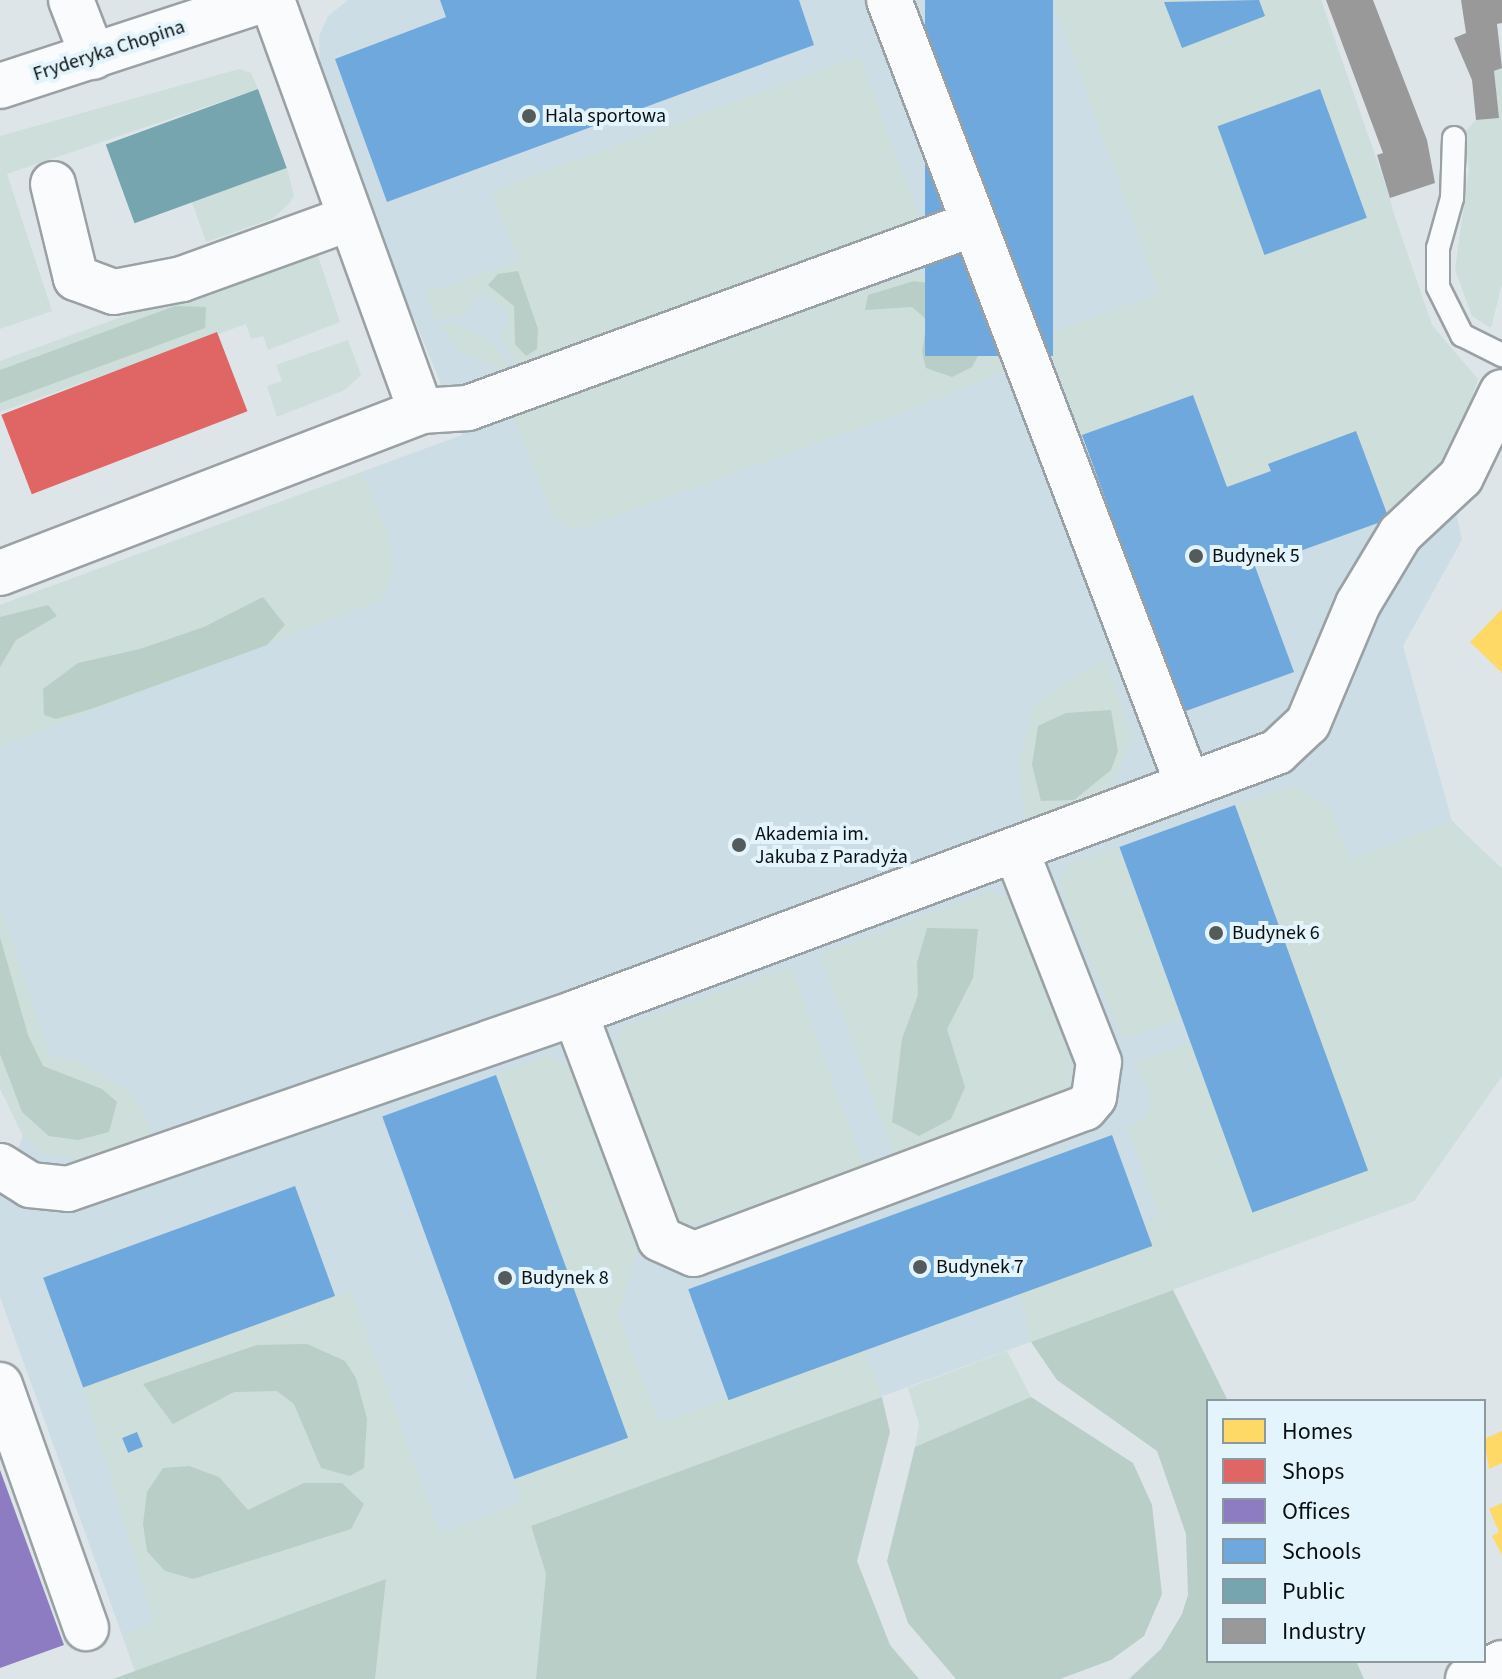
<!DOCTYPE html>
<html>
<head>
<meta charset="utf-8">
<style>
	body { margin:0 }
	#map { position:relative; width:1502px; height:1679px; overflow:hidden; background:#dde5e9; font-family:"Source Sans 3",sans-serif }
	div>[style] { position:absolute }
	.built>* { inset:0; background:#ccdde6 }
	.green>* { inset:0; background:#cededa }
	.forest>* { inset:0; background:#b9cec6 }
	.homes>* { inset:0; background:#ffd966 }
	.shops>* { inset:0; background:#e06666; transform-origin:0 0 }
	.offices>* { inset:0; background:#8e7cc3 }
	.schools>* { inset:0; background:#6fa8dc; transform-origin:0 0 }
	.public>* { inset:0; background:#76a5af; transform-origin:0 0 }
	.industry>* { inset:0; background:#999 }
	.roads { filter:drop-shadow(2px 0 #9aa1a4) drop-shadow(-2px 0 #9aa1a4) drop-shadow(0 2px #9aa1a4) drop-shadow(0 -2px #9aa1a4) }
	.lane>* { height:22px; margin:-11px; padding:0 11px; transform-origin:11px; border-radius:11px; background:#fafbfc }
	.street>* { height:44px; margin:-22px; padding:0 22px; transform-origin:22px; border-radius:22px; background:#fafbfc }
	.dots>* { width:22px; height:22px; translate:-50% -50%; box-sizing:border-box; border:4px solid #e4f4fc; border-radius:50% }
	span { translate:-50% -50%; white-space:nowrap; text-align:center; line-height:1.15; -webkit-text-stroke:8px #e4f4fc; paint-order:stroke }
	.street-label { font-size:20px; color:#0a1012 }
	.poi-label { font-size:20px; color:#0a1012 }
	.left { translate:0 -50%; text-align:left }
	.legend { position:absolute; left:1206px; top:1399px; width:280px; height:264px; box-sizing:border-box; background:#e4f4fc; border:2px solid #8d999e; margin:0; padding:10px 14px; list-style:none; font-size:24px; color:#0a1012 }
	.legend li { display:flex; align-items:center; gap:16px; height:40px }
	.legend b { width:40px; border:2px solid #8d999e }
</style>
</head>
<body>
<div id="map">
	<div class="built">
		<i style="clip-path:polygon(348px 0,1321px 0,1390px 198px,1462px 540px,1403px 646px,1452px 821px,1502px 869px,1502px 1076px,1414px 1201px,135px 1671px,0 1297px,0 1194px,23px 1136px,0 1088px,0 605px,462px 435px,398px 280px,320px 63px,319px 36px,328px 16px)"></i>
	</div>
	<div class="green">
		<i style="clip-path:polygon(evenodd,1053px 0,1321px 0,1432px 325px,1478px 379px,1460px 434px,1428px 484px,1389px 519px,1356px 432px,1269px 464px,1271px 471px,1227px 487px,1193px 395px,1082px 435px,1046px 335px,1159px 293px,1053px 0,1320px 89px,1367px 218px,1266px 255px,1218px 126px,1320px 89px)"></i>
		<i style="clip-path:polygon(859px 56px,920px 219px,535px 362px,519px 365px,499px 336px,508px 324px,508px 311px,487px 295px,472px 299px,462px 316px,435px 320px,425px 293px,518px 261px,492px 191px)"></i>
		<i style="clip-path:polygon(1502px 68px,1502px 283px,1491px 328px,1472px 316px,1455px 270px,1469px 168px,1464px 133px,1476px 120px,1498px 118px,1494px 71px)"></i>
		<i style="clip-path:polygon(239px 69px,251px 73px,258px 89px,7px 174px,52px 311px,0 329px,0 136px)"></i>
		<i style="clip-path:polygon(287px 168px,294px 196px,288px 205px,272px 219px,206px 242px,192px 202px)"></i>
		<i style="clip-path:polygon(318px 256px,340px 322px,268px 350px,263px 336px,251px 339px,246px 324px,0 412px,0 361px,281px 259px)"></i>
		<i style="clip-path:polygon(915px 273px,943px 280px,981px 306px,1003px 371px,926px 404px,574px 531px,556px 521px,512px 416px)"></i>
		<i style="clip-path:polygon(453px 323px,486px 339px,504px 356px,508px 371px,461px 353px,440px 327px)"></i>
		<i style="clip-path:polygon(348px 340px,361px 375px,345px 390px,277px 417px,267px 386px,282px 381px,276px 365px)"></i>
		<i style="clip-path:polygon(362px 472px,388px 534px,394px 569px,385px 599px,0 746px,0 605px)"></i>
		<i style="clip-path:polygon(1106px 661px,1132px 736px,1124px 759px,1107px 790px,1080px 809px,1029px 824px,1022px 803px,1020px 758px,1033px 706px,1081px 672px)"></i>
		<i style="clip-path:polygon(1295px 786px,1329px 806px,1351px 860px,1452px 821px,1502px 869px,1502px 1076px,1414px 1201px,1031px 1342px,1019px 1293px,1159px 1216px,1127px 1125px,1141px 1121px,1149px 1110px,1151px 1097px,1136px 1062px,1191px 1043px,1367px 1171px,1235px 805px)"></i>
		<i style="clip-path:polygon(1119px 847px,1182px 1018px,1123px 1039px,1059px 885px,1068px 864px)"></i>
		<i style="clip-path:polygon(989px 892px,1011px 900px,1071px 1061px,1071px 1084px,1062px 1094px,894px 1155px,820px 954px)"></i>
		<i style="clip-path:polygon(0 906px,50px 1057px,79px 1061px,125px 1088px,141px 1106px,155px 1138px,95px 1164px,44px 1153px,23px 1136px,0 1088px)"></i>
		<i style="clip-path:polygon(791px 966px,864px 1168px,687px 1227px,675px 1218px,615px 1043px,619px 1033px,627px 1025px)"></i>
		<i style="clip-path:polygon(546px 1056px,568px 1065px,639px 1243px,618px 1315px,659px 1423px,864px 1349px,882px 1397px,531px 1526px,546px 1574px,536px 1679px,375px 1679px,386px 1579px,135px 1671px,123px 1636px,154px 1622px,83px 1387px,351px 1291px,440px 1533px,522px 1502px,515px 1480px,628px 1438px,496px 1075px)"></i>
		<i style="clip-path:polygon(1007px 1351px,1031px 1397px,915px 1447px,919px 1424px,908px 1388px)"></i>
	</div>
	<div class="forest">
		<i style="clip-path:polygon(518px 271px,538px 329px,537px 349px,526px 356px,515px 344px,514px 306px,488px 285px,498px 274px)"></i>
		<i style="clip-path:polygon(914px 281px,933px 284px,978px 324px,984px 345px,972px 367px,952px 377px,926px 368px,922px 352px,927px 320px,912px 307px,865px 310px,868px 295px)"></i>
		<i style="clip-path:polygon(175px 306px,206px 307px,205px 328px,0 403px,0 370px)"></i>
		<i style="clip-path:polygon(263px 597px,285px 625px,267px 645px,91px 709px,56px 719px,44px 715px,43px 689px,78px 663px,140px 649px,204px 627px)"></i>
		<i style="clip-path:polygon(48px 605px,57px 616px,16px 640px,0 667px,0 617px)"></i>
		<i style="clip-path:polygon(1111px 710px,1118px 751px,1111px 770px,1074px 800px,1041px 801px,1032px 765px,1038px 726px,1066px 713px)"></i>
		<i style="clip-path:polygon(927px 928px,978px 929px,973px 978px,947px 1029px,965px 1087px,951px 1119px,919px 1136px,892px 1122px,902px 1039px,918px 995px,917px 963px)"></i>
		<i style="clip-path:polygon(0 937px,28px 1035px,43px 1066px,102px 1089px,117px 1102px,109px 1132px,78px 1140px,49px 1136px,22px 1112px,0 1054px)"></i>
		<i style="clip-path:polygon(1173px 1290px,1228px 1401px,1208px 1401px,1208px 1661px,1356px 1661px,1364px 1679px,1129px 1679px,1161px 1649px,1182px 1614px,1188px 1595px,1186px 1534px,1157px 1451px,1057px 1380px,1031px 1342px)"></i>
		<i style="clip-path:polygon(307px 1344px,345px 1361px,356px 1378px,367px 1419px,364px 1468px,350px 1476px,321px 1468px,294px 1404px,277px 1391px,234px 1392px,173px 1424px,143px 1384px,257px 1345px)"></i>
		<i style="clip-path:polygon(882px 1397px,890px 1432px,857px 1561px,890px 1645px,919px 1679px,536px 1679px,546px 1574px,531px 1526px)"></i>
		<i style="clip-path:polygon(1031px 1397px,1133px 1463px,1152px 1505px,1162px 1594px,1144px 1636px,1111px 1660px,1060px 1679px,956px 1679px,908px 1623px,887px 1561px,915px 1447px)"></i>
		<i style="clip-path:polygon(189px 1466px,219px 1477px,248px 1510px,304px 1483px,342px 1483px,364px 1504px,351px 1529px,193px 1579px,165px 1571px,147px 1551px,143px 1524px,147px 1492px,163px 1468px)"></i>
		<i style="clip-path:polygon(386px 1579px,375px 1679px,113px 1679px,135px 1671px)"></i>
	</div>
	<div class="homes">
		<i style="clip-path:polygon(1502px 609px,1502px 673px,1470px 642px)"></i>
		<i style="clip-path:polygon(1502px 1431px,1502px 1463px,1489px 1469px,1484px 1439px)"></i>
		<i style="clip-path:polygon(1502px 1503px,1502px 1555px,1492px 1536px,1499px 1532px,1489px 1509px)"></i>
	</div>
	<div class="shops">
		<i style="left:217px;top:332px;width:85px;height:231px;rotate:69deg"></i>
	</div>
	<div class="offices">
		<i style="clip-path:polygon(0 1470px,64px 1645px,0 1668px)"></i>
	</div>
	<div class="schools">
		<i style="clip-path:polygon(440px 0,799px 0,814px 45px,387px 202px,335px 59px,446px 17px)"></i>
		<i style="left:925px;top:0;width:128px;height:356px"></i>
		<i style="clip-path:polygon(1259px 0,1265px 16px,1182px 48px,1164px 2px)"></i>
		<i style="left:1320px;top:89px;width:137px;height:109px;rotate:70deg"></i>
		<i style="clip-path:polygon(1193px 395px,1227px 487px,1271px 471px,1268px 464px,1356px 431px,1389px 519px,1300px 551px,1298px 545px,1253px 561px,1294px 672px,1183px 712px,1082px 435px)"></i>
		<i style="left:1235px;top:805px;width:389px;height:123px;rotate:70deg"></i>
		<i style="left:496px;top:1075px;width:386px;height:121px;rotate:70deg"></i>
		<i style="left:1112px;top:1135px;width:118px;height:451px;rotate:70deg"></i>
		<i style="left:295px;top:1186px;width:117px;height:268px;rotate:70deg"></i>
		<i style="left:137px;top:1432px;width:16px;height:16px;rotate:68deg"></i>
	</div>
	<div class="public">
		<i style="left:258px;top:89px;width:84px;height:162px;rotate:70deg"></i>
	</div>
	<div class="industry">
		<i style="clip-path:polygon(1326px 0,1373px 0,1427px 140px,1435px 183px,1390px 198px,1377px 155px,1383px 153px)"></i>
		<i style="clip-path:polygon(1461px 0,1502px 0,1502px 23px,1497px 24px,1502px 68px,1494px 71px,1499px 118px,1476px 120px,1472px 80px,1454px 38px,1466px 33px)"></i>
	</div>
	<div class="roads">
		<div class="lane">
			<i style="left:1454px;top:138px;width:60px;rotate:91.9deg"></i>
			<i style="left:1452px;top:198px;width:52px;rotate:105.6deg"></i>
			<i style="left:1438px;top:248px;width:39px;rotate:90deg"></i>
			<i style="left:1438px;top:287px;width:54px;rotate:63.4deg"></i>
			<i style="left:1462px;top:335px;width:45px;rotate:26.6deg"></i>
		</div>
		<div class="street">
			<i style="left:71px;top:0;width:61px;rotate:68.9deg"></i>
			<i style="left:272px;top:0;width:437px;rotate:70.1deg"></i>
			<i style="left:889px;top:0;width:840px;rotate:69.15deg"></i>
			<i style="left:0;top:86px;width:277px;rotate:-18.1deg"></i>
			<i style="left:53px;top:184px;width:97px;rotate:76.3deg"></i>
			<i style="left:76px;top:278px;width:40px;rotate:20.2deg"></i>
			<i style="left:114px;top:292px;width:69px;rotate:-10.8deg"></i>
			<i style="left:182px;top:279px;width:177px;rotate:-19.9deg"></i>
			<i style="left:0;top:573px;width:451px;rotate:-21deg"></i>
			<i style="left:421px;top:411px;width:47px;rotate:-3.7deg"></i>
			<i style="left:468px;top:408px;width:537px;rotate:-20.02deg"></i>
			<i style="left:575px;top:1013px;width:241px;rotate:69.4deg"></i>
			<i style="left:660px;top:1239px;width:37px;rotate:24deg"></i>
			<i style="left:694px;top:1254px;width:417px;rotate:-20.5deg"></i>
			<i style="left:1085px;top:1108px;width:14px;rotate:-51deg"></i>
			<i style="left:1094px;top:1097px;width:35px;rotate:-82deg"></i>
			<i style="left:1099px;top:1062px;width:228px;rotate:-111.4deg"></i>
			<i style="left:0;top:1166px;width:36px;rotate:32deg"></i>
			<i style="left:30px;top:1185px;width:38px;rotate:6deg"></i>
			<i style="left:68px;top:1189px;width:537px;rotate:-19.14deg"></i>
			<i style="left:575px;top:1013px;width:749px;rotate:-20.39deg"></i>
			<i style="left:1277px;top:752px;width:42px;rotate:-43.1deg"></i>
			<i style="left:1308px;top:723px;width:129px;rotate:-67.2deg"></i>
			<i style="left:1358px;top:604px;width:82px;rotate:-59deg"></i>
			<i style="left:1400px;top:534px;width:83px;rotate:-43.1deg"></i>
			<i style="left:1461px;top:477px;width:94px;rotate:-64.2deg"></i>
			<i style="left:0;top:1385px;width:258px;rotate:70.5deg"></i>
			<i style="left:1468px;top:1679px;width:38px;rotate:-25deg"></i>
		</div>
	</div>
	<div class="dots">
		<i style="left:529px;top:116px;background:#545b5d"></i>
		<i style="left:1196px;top:556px;background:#545b5d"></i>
		<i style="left:739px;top:845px;background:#545b5d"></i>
		<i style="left:1216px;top:933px;background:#545b5d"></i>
		<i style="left:920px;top:1267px;background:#545b5d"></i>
		<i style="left:505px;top:1278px;background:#545b5d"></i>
	</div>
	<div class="street-label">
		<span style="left:109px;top:51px;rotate:-18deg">Fryderyka Chopina</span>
	</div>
	<div class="poi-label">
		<span class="left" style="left:545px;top:116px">Hala sportowa</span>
		<span class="left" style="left:1212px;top:556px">Budynek 5</span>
		<span class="left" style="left:755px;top:846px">Akademia im.<br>Jakuba z Paradyża</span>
		<span class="left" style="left:1232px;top:933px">Budynek 6</span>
		<span class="left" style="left:936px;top:1267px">Budynek 7</span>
		<span class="left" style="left:521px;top:1278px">Budynek 8</span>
	</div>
	<ul class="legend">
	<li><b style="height:22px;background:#ffd966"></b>Homes</li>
	<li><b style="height:22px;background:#e06666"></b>Shops</li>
	<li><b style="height:22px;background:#8e7cc3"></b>Offices</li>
	<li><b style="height:22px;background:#6fa8dc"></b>Schools</li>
	<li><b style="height:22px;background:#76a5af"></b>Public</li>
	<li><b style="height:22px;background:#999"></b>Industry</li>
	</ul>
</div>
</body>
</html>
